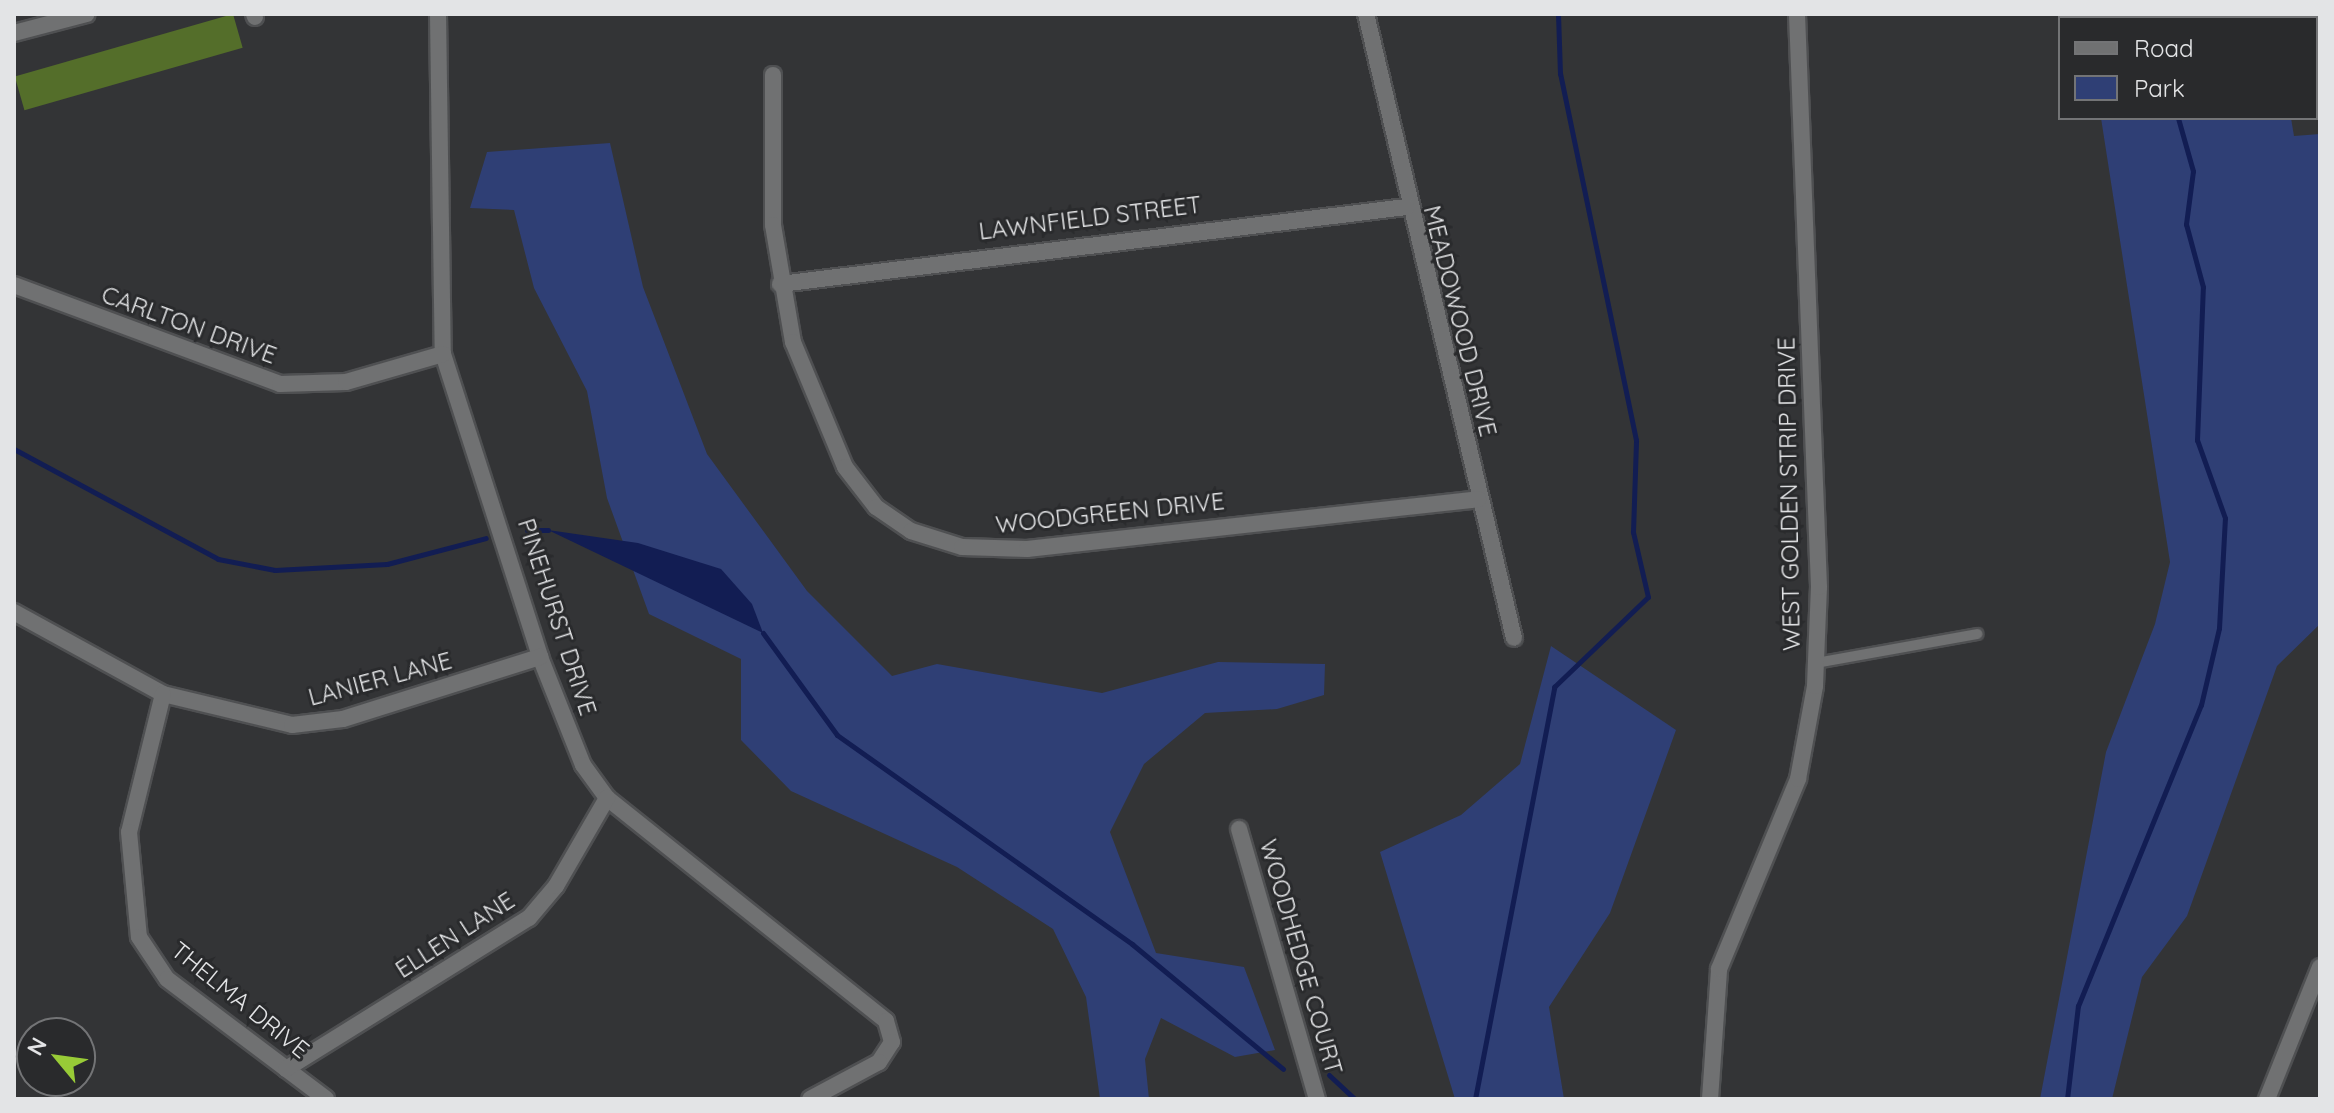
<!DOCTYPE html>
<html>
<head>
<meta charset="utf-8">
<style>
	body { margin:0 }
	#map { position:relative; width:2334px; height:1113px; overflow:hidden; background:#333436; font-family:Quicksand,sans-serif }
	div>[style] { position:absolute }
	.green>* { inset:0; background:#2f3f75 }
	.water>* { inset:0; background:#121d53 }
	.stream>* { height:5px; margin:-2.5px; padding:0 2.5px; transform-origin:2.5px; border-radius:2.5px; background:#121d53 }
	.building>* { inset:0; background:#546e2a; transform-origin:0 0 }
	.roads { filter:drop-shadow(2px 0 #4f5052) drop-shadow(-2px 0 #4f5052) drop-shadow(0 2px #4f5052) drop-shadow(0 -2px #4f5052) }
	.lane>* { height:10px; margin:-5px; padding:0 5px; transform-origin:5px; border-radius:5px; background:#707172 }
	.street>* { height:16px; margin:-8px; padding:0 8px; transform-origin:8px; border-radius:8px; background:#707172 }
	span { translate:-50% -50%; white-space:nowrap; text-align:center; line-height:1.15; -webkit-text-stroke:6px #292a2c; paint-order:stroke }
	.street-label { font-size:24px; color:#e3e4e6 }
	.frame { position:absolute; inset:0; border:16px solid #e3e4e6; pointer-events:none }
	.legend { position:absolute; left:2058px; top:16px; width:260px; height:104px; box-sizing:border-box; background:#292a2c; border:2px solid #737476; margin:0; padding:10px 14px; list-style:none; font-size:24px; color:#e3e4e6 }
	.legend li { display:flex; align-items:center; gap:16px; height:40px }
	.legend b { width:40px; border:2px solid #737476 }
	.north { position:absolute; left:16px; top:1017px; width:80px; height:80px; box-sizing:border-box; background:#292a2c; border:2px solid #737476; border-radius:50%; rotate:299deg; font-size:22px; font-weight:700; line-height:32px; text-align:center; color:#e3e4e6 }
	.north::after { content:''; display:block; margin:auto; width:28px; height:36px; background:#98cb37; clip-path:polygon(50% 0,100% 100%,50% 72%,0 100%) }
</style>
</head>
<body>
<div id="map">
	<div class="green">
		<i style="clip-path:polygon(2088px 14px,2291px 14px,2286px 18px)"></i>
		<i style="clip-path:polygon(2101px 118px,2291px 118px,2294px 136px,2320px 134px,2320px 624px,2277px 666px,2187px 916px,2142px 977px,2112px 1099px,2040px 1099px,2106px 752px,2155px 624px,2170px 562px)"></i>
		<i style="clip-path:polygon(610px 143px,643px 287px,707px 454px,807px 591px,892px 676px,937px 664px,1102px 693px,1218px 662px,1325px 664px,1324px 695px,1277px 709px,1205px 713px,1144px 764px,1110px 832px,1156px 953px,1244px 967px,1275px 1050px,1235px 1057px,1161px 1018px,1145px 1059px,1149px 1099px,1100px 1099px,1086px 997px,1053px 929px,957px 867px,791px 791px,741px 740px,741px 659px,649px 614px,607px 498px,587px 391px,534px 288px,514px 210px,470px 208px,487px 152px)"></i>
		<i style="clip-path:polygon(1551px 646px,1676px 730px,1610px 913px,1549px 1007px,1564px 1099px,1455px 1099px,1380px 852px,1461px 815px,1520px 764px)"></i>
	</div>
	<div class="water">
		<i style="clip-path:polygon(548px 530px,638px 543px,721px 569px,752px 604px,763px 633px)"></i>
	</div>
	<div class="stream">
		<i style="left:2162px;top:14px;width:4px;rotate:90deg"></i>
		<i style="left:14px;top:449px;width:232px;rotate:28.3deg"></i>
		<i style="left:218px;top:559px;width:58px;rotate:10.9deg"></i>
		<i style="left:275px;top:570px;width:112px;rotate:-3.1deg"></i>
		<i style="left:387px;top:564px;width:102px;rotate:-14.7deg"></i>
		<i style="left:527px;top:530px;width:21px"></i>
		<i style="left:763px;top:633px;width:126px;rotate:54deg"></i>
		<i style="left:837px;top:735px;width:362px;rotate:35.3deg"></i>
		<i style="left:1132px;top:944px;width:196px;rotate:39.6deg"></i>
		<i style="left:1329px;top:1075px;width:35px;rotate:43deg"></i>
		<i style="left:1475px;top:1099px;width:420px;rotate:-79.1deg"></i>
		<i style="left:1554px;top:687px;width:130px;rotate:-43.8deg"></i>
		<i style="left:1648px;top:597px;width:67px;rotate:-103deg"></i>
		<i style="left:1633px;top:532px;width:92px;rotate:-88.1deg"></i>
		<i style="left:1636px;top:440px;width:374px;rotate:-101.7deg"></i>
		<i style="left:1560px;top:74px;width:60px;rotate:-91.9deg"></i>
		<i style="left:2067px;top:1099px;width:94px;rotate:-83.3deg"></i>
		<i style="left:2078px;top:1006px;width:325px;rotate:-67.8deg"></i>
		<i style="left:2201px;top:705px;width:79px;rotate:-76.8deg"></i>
		<i style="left:2219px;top:628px;width:110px;rotate:-86.9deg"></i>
		<i style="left:2225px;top:518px;width:83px;rotate:-109.7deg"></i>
		<i style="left:2197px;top:440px;width:153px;rotate:-87.8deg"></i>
		<i style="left:2203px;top:287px;width:65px;rotate:-105.1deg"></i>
		<i style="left:2186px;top:224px;width:53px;rotate:-82.5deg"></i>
		<i style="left:2193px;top:171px;width:55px;rotate:-105.8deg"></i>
	</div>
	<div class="building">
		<i style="left:233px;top:14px;width:35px;height:227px;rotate:74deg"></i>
	</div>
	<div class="roads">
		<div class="lane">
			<i style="left:1816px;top:663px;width:164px;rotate:-10.2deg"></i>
		</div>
		<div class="street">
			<i style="left:254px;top:14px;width:3px;rotate:72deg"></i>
			<i style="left:438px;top:14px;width:340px;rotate:89.2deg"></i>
			<i style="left:443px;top:354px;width:318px;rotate:72.2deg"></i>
			<i style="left:540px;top:657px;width:116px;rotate:68.3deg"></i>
			<i style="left:583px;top:765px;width:41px;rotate:54deg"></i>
			<i style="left:607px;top:798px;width:357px;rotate:38.6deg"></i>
			<i style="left:886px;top:1021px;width:22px;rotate:74deg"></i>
			<i style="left:892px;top:1042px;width:24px;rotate:123deg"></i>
			<i style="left:879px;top:1062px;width:78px;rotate:151.8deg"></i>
			<i style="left:1366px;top:14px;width:641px;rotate:76.66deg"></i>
			<i style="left:14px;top:33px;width:75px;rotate:-14.6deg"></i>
			<i style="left:773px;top:75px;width:150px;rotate:90deg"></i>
			<i style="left:773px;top:225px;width:119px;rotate:80.3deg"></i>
			<i style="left:793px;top:342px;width:135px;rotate:67.4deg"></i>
			<i style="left:845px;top:467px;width:51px;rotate:52.2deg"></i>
			<i style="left:876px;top:507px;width:42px;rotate:34.4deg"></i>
			<i style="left:911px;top:531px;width:53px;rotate:17.4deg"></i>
			<i style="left:962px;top:547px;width:65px;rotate:1.8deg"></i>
			<i style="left:1027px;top:549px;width:454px;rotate:-6.3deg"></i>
			<i style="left:780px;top:284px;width:631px;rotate:-7.01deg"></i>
			<i style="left:14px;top:285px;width:284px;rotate:20.4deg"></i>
			<i style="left:280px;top:384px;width:66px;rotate:-1.7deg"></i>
			<i style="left:346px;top:382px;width:101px;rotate:-16.1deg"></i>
			<i style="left:14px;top:612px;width:170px;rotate:28.8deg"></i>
			<i style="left:163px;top:694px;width:133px;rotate:13.5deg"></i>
			<i style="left:292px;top:725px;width:51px;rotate:-6.7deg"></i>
			<i style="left:343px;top:719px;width:207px;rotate:-17.5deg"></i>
			<i style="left:163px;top:694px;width:142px;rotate:103.8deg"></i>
			<i style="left:129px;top:832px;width:105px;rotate:84.6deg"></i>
			<i style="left:139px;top:937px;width:50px;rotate:56.3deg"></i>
			<i style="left:167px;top:979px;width:199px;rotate:37deg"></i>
			<i style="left:1239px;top:829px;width:281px;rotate:73.9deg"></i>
			<i style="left:286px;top:1069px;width:286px;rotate:-31.9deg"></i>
			<i style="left:529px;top:918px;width:42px;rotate:-49.8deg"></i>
			<i style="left:556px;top:886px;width:102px;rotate:-59.9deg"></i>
			<i style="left:1710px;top:1099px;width:130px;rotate:-86deg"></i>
			<i style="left:1719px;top:969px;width:206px;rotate:-67.4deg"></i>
			<i style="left:1798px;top:779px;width:95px;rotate:-79.6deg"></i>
			<i style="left:1815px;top:686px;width:99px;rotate:-87.7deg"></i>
			<i style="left:1819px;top:587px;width:573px;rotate:-92.2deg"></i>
			<i style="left:2267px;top:1099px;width:142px;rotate:-68.1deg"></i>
		</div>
	</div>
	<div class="street-label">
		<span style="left:1090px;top:218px;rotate:-7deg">LAWNFIELD STREET</span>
		<span style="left:1460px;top:321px;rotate:76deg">MEADOWOOD DRIVE</span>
		<span style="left:189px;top:325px;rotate:20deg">CARLTON DRIVE</span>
		<span style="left:1789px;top:494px;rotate:-91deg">WEST GOLDEN STRIP DRIVE</span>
		<span style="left:1110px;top:513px;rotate:-6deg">WOODGREEN DRIVE</span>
		<span style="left:557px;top:617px;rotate:72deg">PINEHURST DRIVE</span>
		<span style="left:380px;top:679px;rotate:-15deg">LANIER LANE</span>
		<span style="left:455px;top:935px;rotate:-33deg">ELLEN LANE</span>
		<span style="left:1301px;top:957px;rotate:74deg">WOODHEDGE COURT</span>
		<span style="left:240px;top:1000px;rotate:39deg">THELMA DRIVE</span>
	</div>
	<div class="frame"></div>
	<ul class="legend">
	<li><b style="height:10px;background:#707172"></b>Road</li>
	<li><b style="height:22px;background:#2f3f75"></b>Park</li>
	</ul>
	<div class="north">N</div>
</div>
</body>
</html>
